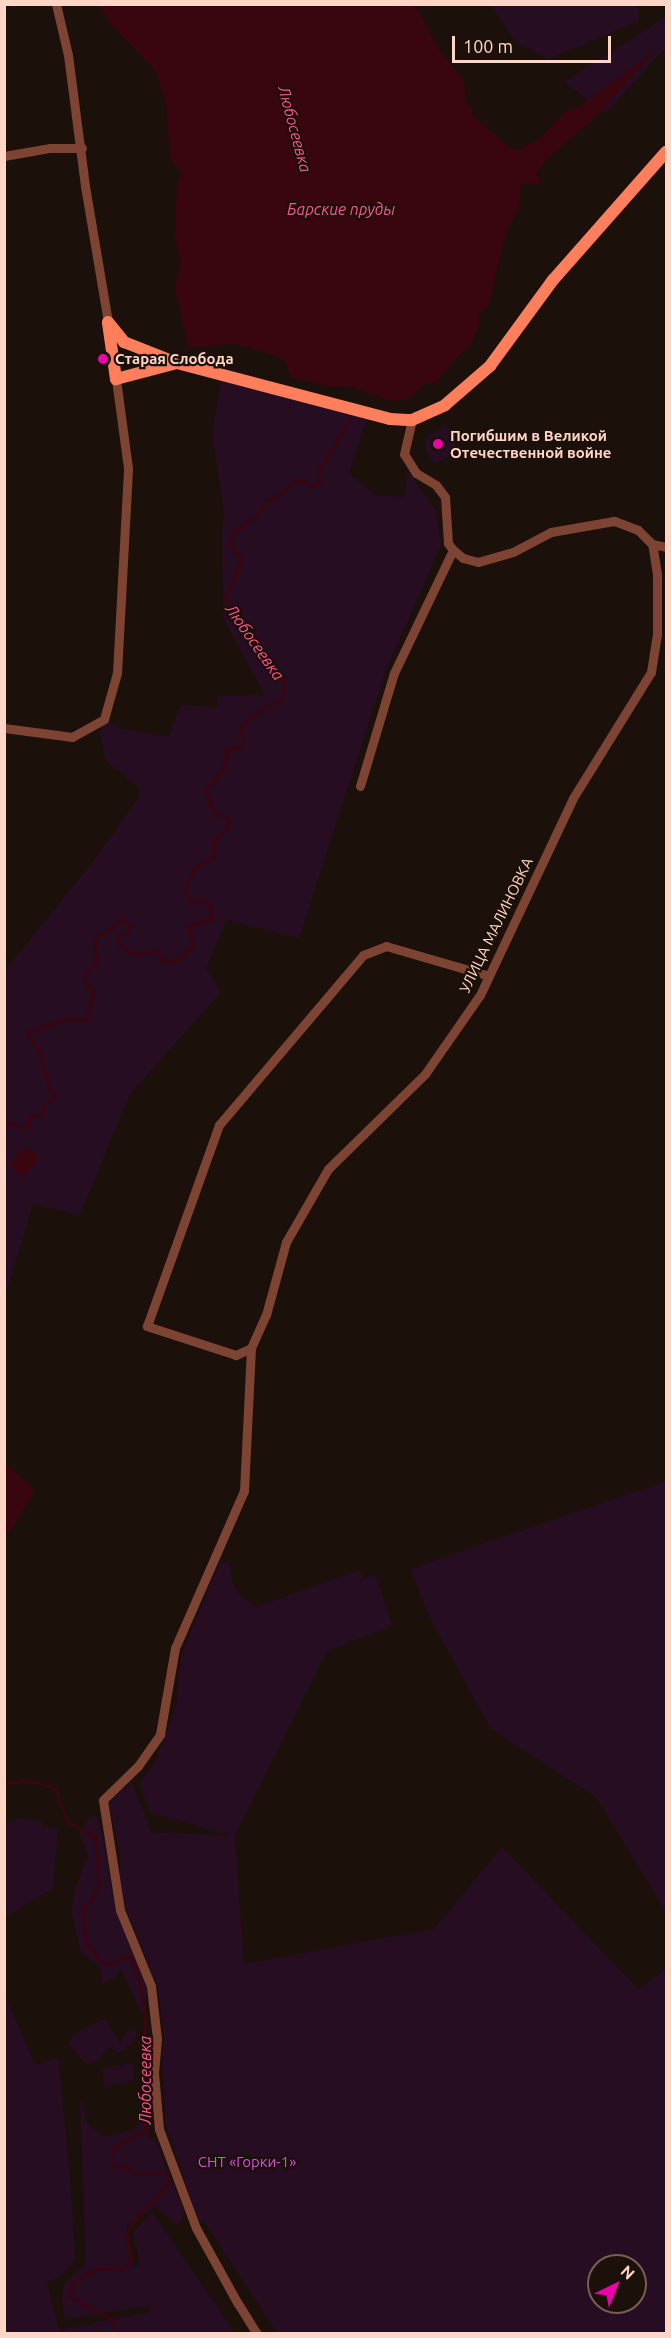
<!DOCTYPE html>
<html>
<head>
<meta charset="utf-8">
<style>
	body { margin:0 }
	#map { position:relative; width:671px; height:2338px; overflow:hidden; background:#1c100a; font-family:Ubuntu,sans-serif }
	div>[style] { position:absolute }
	.green>* { inset:0; background:#260d22 }
	.water>* { inset:0; background:#39060f }
	.stream>* { height:3px; margin:-1.5px; padding:0 1.5px; transform-origin:1.5px; border-radius:1.5px; background:#39060f }
	.street>* { height:9px; margin:-4.5px; padding:0 4.5px; transform-origin:4.5px; border-radius:4.5px; background:#7d4333 }
	.secondary>* { height:12px; margin:-6px; padding:0 6px; transform-origin:6px; border-radius:6px; background:#ff7e5c }
	.dots>* { width:16px; height:16px; translate:-50% -50%; box-sizing:border-box; border:3px solid #1c100a; border-radius:50% }
	span { translate:-50% -50%; white-space:nowrap; text-align:center; line-height:1.15; -webkit-text-stroke:4.5px #1c100a; paint-order:stroke }
	.poi-label { font-size:15px; color:#ffd6c5; font-weight:700 }
	.left { translate:0 -50%; text-align:left }
	.street-label { font-size:15px; color:#ffd6c5 }
	.park-label { font-size:15px; color:#d94de3 }
	.water-label { font-size:16px; color:#ff5390; font-style:italic }
	.frame { position:absolute; inset:0; border:6px solid #ffd6c5; pointer-events:none }
	.north { position:absolute; left:587px; top:2254px; width:60px; height:60px; box-sizing:border-box; background:#1c100a; border:2px solid #775f55; border-radius:50%; rotate:43deg; font-size:16px; font-weight:700; line-height:24px; text-align:center; color:#ffd6c5 }
	.north::after { content:''; display:block; margin:auto; width:21px; height:27px; background:#f000ac; clip-path:polygon(50% 0,100% 100%,50% 72%,0 100%) }
	.scale { position:absolute; left:452px; top:36px; width:159px; height:27px; box-sizing:border-box; border:3px solid #ffd6c5; border-top:0; padding-left:8px; font-size:18px; line-height:21px; white-space:nowrap; color:#ffd6c5; -webkit-text-stroke:4px #1c100a; paint-order:stroke }
</style>
</head>
<body>
<div id="map">
	<div class="green">
		<i style="clip-path:polygon(490px 5px,638px 5px,639px 21px,549px 59px,517px 43px)"></i>
		<i style="clip-path:polygon(666px 17px,666px 47px,606px 113px,564px 82px)"></i>
		<i style="clip-path:polygon(222px 377px,367px 418px,349px 473px,374px 495px,404px 497px,408px 471px,436px 510px,441px 545px,385px 673px,299px 938px,227px 920px,206px 968px,221px 992px,130px 1094px,80px 1215px,33px 1204px,5px 1297px,5px 970px,92px 863px,139px 797px,139px 788px,105px 760px,100px 732px,104px 719px,121px 729px,169px 737px,180px 705px,218px 707px,216px 696px,265px 695px,223px 618px,222px 527px,224px 514px,212px 432px)"></i>
		<i style="clip-path:polygon(445px 425px,456px 435px,456px 452px,435px 465px,426px 451px,425px 438px)"></i>
		<i style="clip-path:polygon(666px 1481px,666px 1912px,596px 1797px,491px 1729px,432px 1622px,410px 1569px)"></i>
		<i style="clip-path:polygon(evenodd,220px 1562px,229px 1563px,233px 1583px,240px 1596px,256px 1607px,359px 1570px,364px 1578px,374px 1575px,379px 1583px,392px 1626px,327px 1651px,235px 1836px,244px 1964px,434px 1929px,502px 1847px,638px 1989px,666px 1969px,666px 2333px,277px 2333px,204px 2221px,199px 2222px,165px 2122px,162px 2052px,164px 2039px,158px 1988px,119px 1891px,120px 1855px,109px 1802px,132px 1782px,151px 1832px,232px 1836px,149px 1812px,140px 1784px,158px 1756px,176px 1705px,181px 1656px,220px 1562px,599px 2266px,635px 2266px,635px 2302px,599px 2302px,599px 2266px)"></i>
		<i style="clip-path:polygon(96px 1814px,103px 1838px,113px 1899px,147px 1991px,143px 2016px,121px 1969px,115px 1977px,102px 1984px,100px 1966px,81px 1953px,71px 1911px,76px 1886px,88px 1856px,80px 1835px,88px 1819px)"></i>
		<i style="clip-path:polygon(21px 1818px,43px 1821px,42px 1826px,58px 1829px,53px 1888px,5px 1917px,5px 1821px,6px 1823px)"></i>
		<i style="clip-path:polygon(4px 1992px,35px 2065px,58px 2057px,70px 2175px,75px 2258px,71px 2265px,60px 2277px,47px 2282px,59px 2330px,150px 2312px,148px 2306px,65px 2319px,62px 2304px,63px 2286px,86px 2263px,80px 2100px,84px 2104px,86px 2122px,103px 2137px,136px 2129px,141px 2094px,153px 2111px,148px 2137px,155px 2140px,185px 2213px,178px 2226px,155px 2206px,127px 2225px,134px 2267px,140px 2265px,133px 2233px,152px 2212px,235px 2333px,5px 2333px)"></i>
		<i style="clip-path:polygon(105px 2018px,120px 2043px,130px 2027px,137px 2032px,133px 2043px,119px 2053px,108px 2047px,100px 2059px,87px 2065px,69px 2044px,72px 2035px)"></i>
		<i style="clip-path:polygon(133px 2063px,134px 2080px,104px 2087px,102px 2068px)"></i>
	</div>
	<div class="water">
		<i style="clip-path:polygon(100px 5px,410px 5px,419px 11px,439px 50px,464px 80px,466px 102px,473px 108px,472px 115px,514px 151px,537px 141px,566px 111px,579px 107px,656px 50px,594px 119px,547px 159px,536px 174px,541px 179px,536px 186px,531px 183px,521px 184px,519px 207px,506px 233px,489px 304px,479px 315px,480px 324px,470px 346px,457px 357px,436px 383px,425px 384px,408px 400px,391px 401px,349px 386px,325px 386px,291px 377px,285px 361px,264px 352px,235px 344px,188px 348px,175px 287px,181px 263px,175px 237px,177px 182px,183px 172px,175px 167px,170px 156px,166px 104px,155px 70px,111px 25px)"></i>
		<i style="clip-path:polygon(28px 1149px,36px 1152px,38px 1159px,24px 1178px,10px 1166px,18px 1152px)"></i>
		<i style="clip-path:polygon(4px 1462px,35px 1490px,10px 1532px,5px 1533px)"></i>
	</div>
	<div class="stream">
		<i style="left:4px;top:1125px;width:7px;rotate:-16deg"></i>
		<i style="left:11px;top:1123px;width:10px;rotate:24deg"></i>
		<i style="left:20px;top:1127px;width:9px"></i>
		<i style="left:29px;top:1127px;width:11px;rotate:-90deg"></i>
		<i style="left:29px;top:1116px;width:13px"></i>
		<i style="left:42px;top:1116px;width:11px;rotate:-80deg"></i>
		<i style="left:44px;top:1105px;width:15px;rotate:-42deg"></i>
		<i style="left:55px;top:1095px;width:9px;rotate:-131deg"></i>
		<i style="left:49px;top:1088px;width:36px;rotate:-104deg"></i>
		<i style="left:40px;top:1053px;width:25px;rotate:-124deg"></i>
		<i style="left:26px;top:1032px;width:45px;rotate:-18deg"></i>
		<i style="left:69px;top:1018px;width:17px;rotate:10deg"></i>
		<i style="left:86px;top:1021px;width:33px;rotate:-76deg"></i>
		<i style="left:94px;top:989px;width:8px;rotate:-157deg"></i>
		<i style="left:87px;top:986px;width:10px;rotate:-107deg"></i>
		<i style="left:84px;top:976px;width:20px;rotate:-49deg"></i>
		<i style="left:97px;top:961px;width:24px;rotate:-97deg"></i>
		<i style="left:94px;top:937px;width:16px;rotate:-27deg"></i>
		<i style="left:108px;top:930px;width:16px;rotate:-43deg"></i>
		<i style="left:120px;top:919px;width:12px;rotate:35deg"></i>
		<i style="left:130px;top:926px;width:8px;rotate:113deg"></i>
		<i style="left:127px;top:933px;width:8px;rotate:173deg"></i>
		<i style="left:119px;top:934px;width:11px;rotate:95deg"></i>
		<i style="left:118px;top:945px;width:21px;rotate:29deg"></i>
		<i style="left:136px;top:955px;width:22px;rotate:-13deg"></i>
		<i style="left:157px;top:950px;width:11px;rotate:63deg"></i>
		<i style="left:162px;top:960px;width:13px;rotate:4deg"></i>
		<i style="left:175px;top:961px;width:23px;rotate:-40deg"></i>
		<i style="left:193px;top:946px;width:22px;rotate:-103deg"></i>
		<i style="left:188px;top:925px;width:23px;rotate:-13deg"></i>
		<i style="left:210px;top:920px;width:11px;rotate:-80deg"></i>
		<i style="left:212px;top:909px;width:11px;rotate:-128deg"></i>
		<i style="left:205px;top:900px;width:14px;rotate:168deg"></i>
		<i style="left:191px;top:903px;width:16px;rotate:-117deg"></i>
		<i style="left:184px;top:889px;width:25px;rotate:-63deg"></i>
		<i style="left:195px;top:867px;width:21px;rotate:-28deg"></i>
		<i style="left:214px;top:857px;width:17px;rotate:-93deg"></i>
		<i style="left:213px;top:840px;width:17px;rotate:-40deg"></i>
		<i style="left:226px;top:829px;width:9px;rotate:-72deg"></i>
		<i style="left:229px;top:820px;width:18px;rotate:-151deg"></i>
		<i style="left:213px;top:811px;width:22px;rotate:-111deg"></i>
		<i style="left:205px;top:790px;width:28px;rotate:-49deg"></i>
		<i style="left:223px;top:769px;width:21px;rotate:-76deg"></i>
		<i style="left:228px;top:749px;width:12px;rotate:-9deg"></i>
		<i style="left:240px;top:747px;width:9px;rotate:-58deg"></i>
		<i style="left:245px;top:739px;width:12px;rotate:-114deg"></i>
		<i style="left:240px;top:728px;width:25px;rotate:-43deg"></i>
		<i style="left:258px;top:711px;width:27px;rotate:-27deg"></i>
		<i style="left:282px;top:699px;width:16px;rotate:-79deg"></i>
		<i style="left:285px;top:683px;width:18px;rotate:-137deg"></i>
		<i style="left:272px;top:671px;width:27px;rotate:-123deg"></i>
		<i style="left:257px;top:648px;width:15px;rotate:-110deg"></i>
		<i style="left:252px;top:634px;width:11px;rotate:-142deg"></i>
		<i style="left:243px;top:627px;width:34px;rotate:-122deg"></i>
		<i style="left:225px;top:598px;width:45px;rotate:-66.3deg"></i>
		<i style="left:243px;top:557px;width:8px;rotate:-150deg"></i>
		<i style="left:236px;top:553px;width:19px;rotate:-111deg"></i>
		<i style="left:229px;top:535px;width:32px;rotate:-35deg"></i>
		<i style="left:255px;top:517px;width:19px;rotate:-58deg"></i>
		<i style="left:265px;top:501px;width:9px;rotate:-18deg"></i>
		<i style="left:274px;top:498px;width:21px;rotate:-41deg"></i>
		<i style="left:290px;top:484px;width:11px;rotate:-22deg"></i>
		<i style="left:300px;top:480px;width:13px;rotate:27deg"></i>
		<i style="left:312px;top:486px;width:8px;rotate:-23deg"></i>
		<i style="left:319px;top:483px;width:12px;rotate:-95deg"></i>
		<i style="left:318px;top:471px;width:61px;rotate:-58.4deg"></i>
		<i style="left:4px;top:1784px;width:22px;rotate:-10deg"></i>
		<i style="left:26px;top:1780px;width:30px;rotate:15deg"></i>
		<i style="left:55px;top:1788px;width:37px;rotate:70deg"></i>
		<i style="left:68px;top:1823px;width:30px;rotate:26deg"></i>
		<i style="left:95px;top:1836px;width:51px;rotate:85.5deg"></i>
		<i style="left:99px;top:1887px;width:29px;rotate:124deg"></i>
		<i style="left:83px;top:1911px;width:32px;rotate:86deg"></i>
		<i style="left:85px;top:1943px;width:31px;rotate:45deg"></i>
		<i style="left:107px;top:1965px;width:24px;rotate:-24deg"></i>
		<i style="left:129px;top:1955px;width:27px;rotate:68deg"></i>
		<i style="left:139px;top:1980px;width:39px;rotate:81deg"></i>
		<i style="left:145px;top:2019px;width:112px;rotate:90deg"></i>
		<i style="left:145px;top:2131px;width:37px;rotate:153deg"></i>
		<i style="left:112px;top:2148px;width:20px;rotate:90deg"></i>
		<i style="left:112px;top:2168px;width:10px;rotate:-17deg"></i>
		<i style="left:122px;top:2165px;width:16px;rotate:35deg"></i>
		<i style="left:135px;top:2174px;width:31px"></i>
		<i style="left:166px;top:2174px;width:8px;rotate:60deg"></i>
		<i style="left:170px;top:2181px;width:49px;rotate:132.5deg"></i>
		<i style="left:137px;top:2217px;width:22px;rotate:124deg"></i>
		<i style="left:125px;top:2235px;width:25px;rotate:74deg"></i>
		<i style="left:132px;top:2259px;width:16px;rotate:140deg"></i>
		<i style="left:120px;top:2269px;width:24px;rotate:180deg"></i>
		<i style="left:96px;top:2269px;width:25px;rotate:151deg"></i>
		<i style="left:74px;top:2281px;width:17px;rotate:107deg"></i>
		<i style="left:69px;top:2297px;width:48px;rotate:27.1deg"></i>
		<i style="left:112px;top:2319px;width:16px;rotate:68deg"></i>
	</div>
	<div class="street">
		<i style="left:56px;top:4px;width:52px;rotate:76.8deg"></i>
		<i style="left:68px;top:55px;width:132px;rotate:82.6deg"></i>
		<i style="left:85px;top:186px;width:138px;rotate:80.4deg"></i>
		<i style="left:4px;top:156px;width:47px;rotate:-9.9deg"></i>
		<i style="left:50px;top:148px;width:32px"></i>
		<i style="left:652px;top:544px;width:14px;rotate:12deg"></i>
		<i style="left:4px;top:728px;width:69px;rotate:7.5deg"></i>
		<i style="left:72px;top:737px;width:37px;rotate:-29deg"></i>
		<i style="left:104px;top:719px;width:48px;rotate:-74.2deg"></i>
		<i style="left:117px;top:673px;width:205px;rotate:-86.9deg"></i>
		<i style="left:128px;top:468px;width:90px;rotate:-97.7deg"></i>
		<i style="left:360px;top:786px;width:118px;rotate:-73.3deg"></i>
		<i style="left:394px;top:673px;width:136px;rotate:-64.4deg"></i>
		<i style="left:251px;top:1348px;width:17px;rotate:155deg"></i>
		<i style="left:236px;top:1355px;width:94px;rotate:-162deg"></i>
		<i style="left:147px;top:1326px;width:214px;rotate:-70.3deg"></i>
		<i style="left:219px;top:1125px;width:223px;rotate:-49.7deg"></i>
		<i style="left:363px;top:955px;width:25px;rotate:-21deg"></i>
		<i style="left:386px;top:946px;width:107px;rotate:16.2deg"></i>
		<i style="left:257px;top:2334px;width:36px;rotate:-122deg"></i>
		<i style="left:238px;top:2304px;width:87px;rotate:-118.9deg"></i>
		<i style="left:196px;top:2228px;width:106px;rotate:-110.5deg"></i>
		<i style="left:159px;top:2129px;width:56px;rotate:-95.1deg"></i>
		<i style="left:154px;top:2073px;width:34px;rotate:-85deg"></i>
		<i style="left:157px;top:2039px;width:53px;rotate:-96.5deg"></i>
		<i style="left:151px;top:1986px;width:82px;rotate:-112.2deg"></i>
		<i style="left:120px;top:1910px;width:111px;rotate:-98.8deg"></i>
		<i style="left:103px;top:1800px;width:49px;rotate:-44.2deg"></i>
		<i style="left:138px;top:1766px;width:39px;rotate:-55deg"></i>
		<i style="left:160px;top:1734px;width:87px;rotate:-80.1deg"></i>
		<i style="left:175px;top:1648px;width:171px;rotate:-66.3deg"></i>
		<i style="left:244px;top:1491px;width:143px;rotate:-87.2deg"></i>
		<i style="left:251px;top:1348px;width:36px;rotate:-66deg"></i>
		<i style="left:266px;top:1315px;width:76px;rotate:-74.7deg"></i>
		<i style="left:286px;top:1242px;width:84px;rotate:-60.1deg"></i>
		<i style="left:328px;top:1169px;width:136px;rotate:-44.4deg"></i>
		<i style="left:425px;top:1074px;width:96px;rotate:-55.2deg"></i>
		<i style="left:480px;top:995px;width:218px;rotate:-64.7deg"></i>
		<i style="left:573px;top:798px;width:148px;rotate:-58.2deg"></i>
		<i style="left:651px;top:672px;width:37px;rotate:-81deg"></i>
		<i style="left:657px;top:635px;width:61px;rotate:-90deg"></i>
		<i style="left:657px;top:574px;width:30px;rotate:-99deg"></i>
		<i style="left:652px;top:544px;width:20px;rotate:-135deg"></i>
		<i style="left:638px;top:530px;width:26px;rotate:-159deg"></i>
		<i style="left:614px;top:521px;width:64px;rotate:170.1deg"></i>
		<i style="left:551px;top:532px;width:43px;rotate:152.2deg"></i>
		<i style="left:513px;top:552px;width:36px;rotate:164deg"></i>
		<i style="left:478px;top:562px;width:16px;rotate:-165deg"></i>
		<i style="left:463px;top:558px;width:13px;rotate:-141deg"></i>
		<i style="left:453px;top:550px;width:9px;rotate:-126deg"></i>
		<i style="left:448px;top:543px;width:46px;rotate:-93.7deg"></i>
		<i style="left:445px;top:497px;width:15px;rotate:-127deg"></i>
		<i style="left:436px;top:485px;width:23px;rotate:-149deg"></i>
		<i style="left:416px;top:473px;width:22px;rotate:-122deg"></i>
		<i style="left:404px;top:454px;width:35px;rotate:-77deg"></i>
	</div>
	<div class="secondary">
		<i style="left:108px;top:322px;width:26px;rotate:51deg"></i>
		<i style="left:124px;top:342px;width:57px;rotate:21.6deg"></i>
		<i style="left:177px;top:363px;width:220px;rotate:14.7deg"></i>
		<i style="left:390px;top:419px;width:22px;rotate:3deg"></i>
		<i style="left:412px;top:420px;width:36px;rotate:-24deg"></i>
		<i style="left:445px;top:405px;width:60px;rotate:-40.9deg"></i>
		<i style="left:490px;top:366px;width:107px;rotate:-53.8deg"></i>
		<i style="left:553px;top:280px;width:171px;rotate:-48.6deg"></i>
		<i style="left:108px;top:323px;width:57px;rotate:81.9deg"></i>
		<i style="left:116px;top:379px;width:63px;rotate:-14.7deg"></i>
	</div>
	<div class="dots">
		<i style="left:103px;top:359px;background:#f000ac"></i>
		<i style="left:438px;top:444px;background:#f000ac"></i>
	</div>
	<div class="poi-label">
		<span class="left" style="left:115px;top:359px">Старая Слобода</span>
		<span class="left" style="left:450px;top:444px">Погибшим в Великой<br>Отечественной войне</span>
	</div>
	<div class="street-label">
		<span style="left:496px;top:925px;rotate:-64deg">УЛИЦА МАЛИНОВКА</span>
	</div>
	<div class="park-label">
		<span style="left:247px;top:2162px">СНТ «Горки-1»</span>
	</div>
	<div class="water-label">
		<span style="left:295px;top:129px;rotate:75deg">Любосеевка</span>
		<span style="left:341px;top:209px">Барские пруды</span>
		<span style="left:255px;top:642px;rotate:55deg">Любосеевка</span>
		<span style="left:145px;top:2080px;rotate:-90deg">Любосеевка</span>
	</div>
	<div class="frame"></div>
	<div class="north">N</div>
	<div class="scale">100 m</div>
</div>
</body>
</html>
